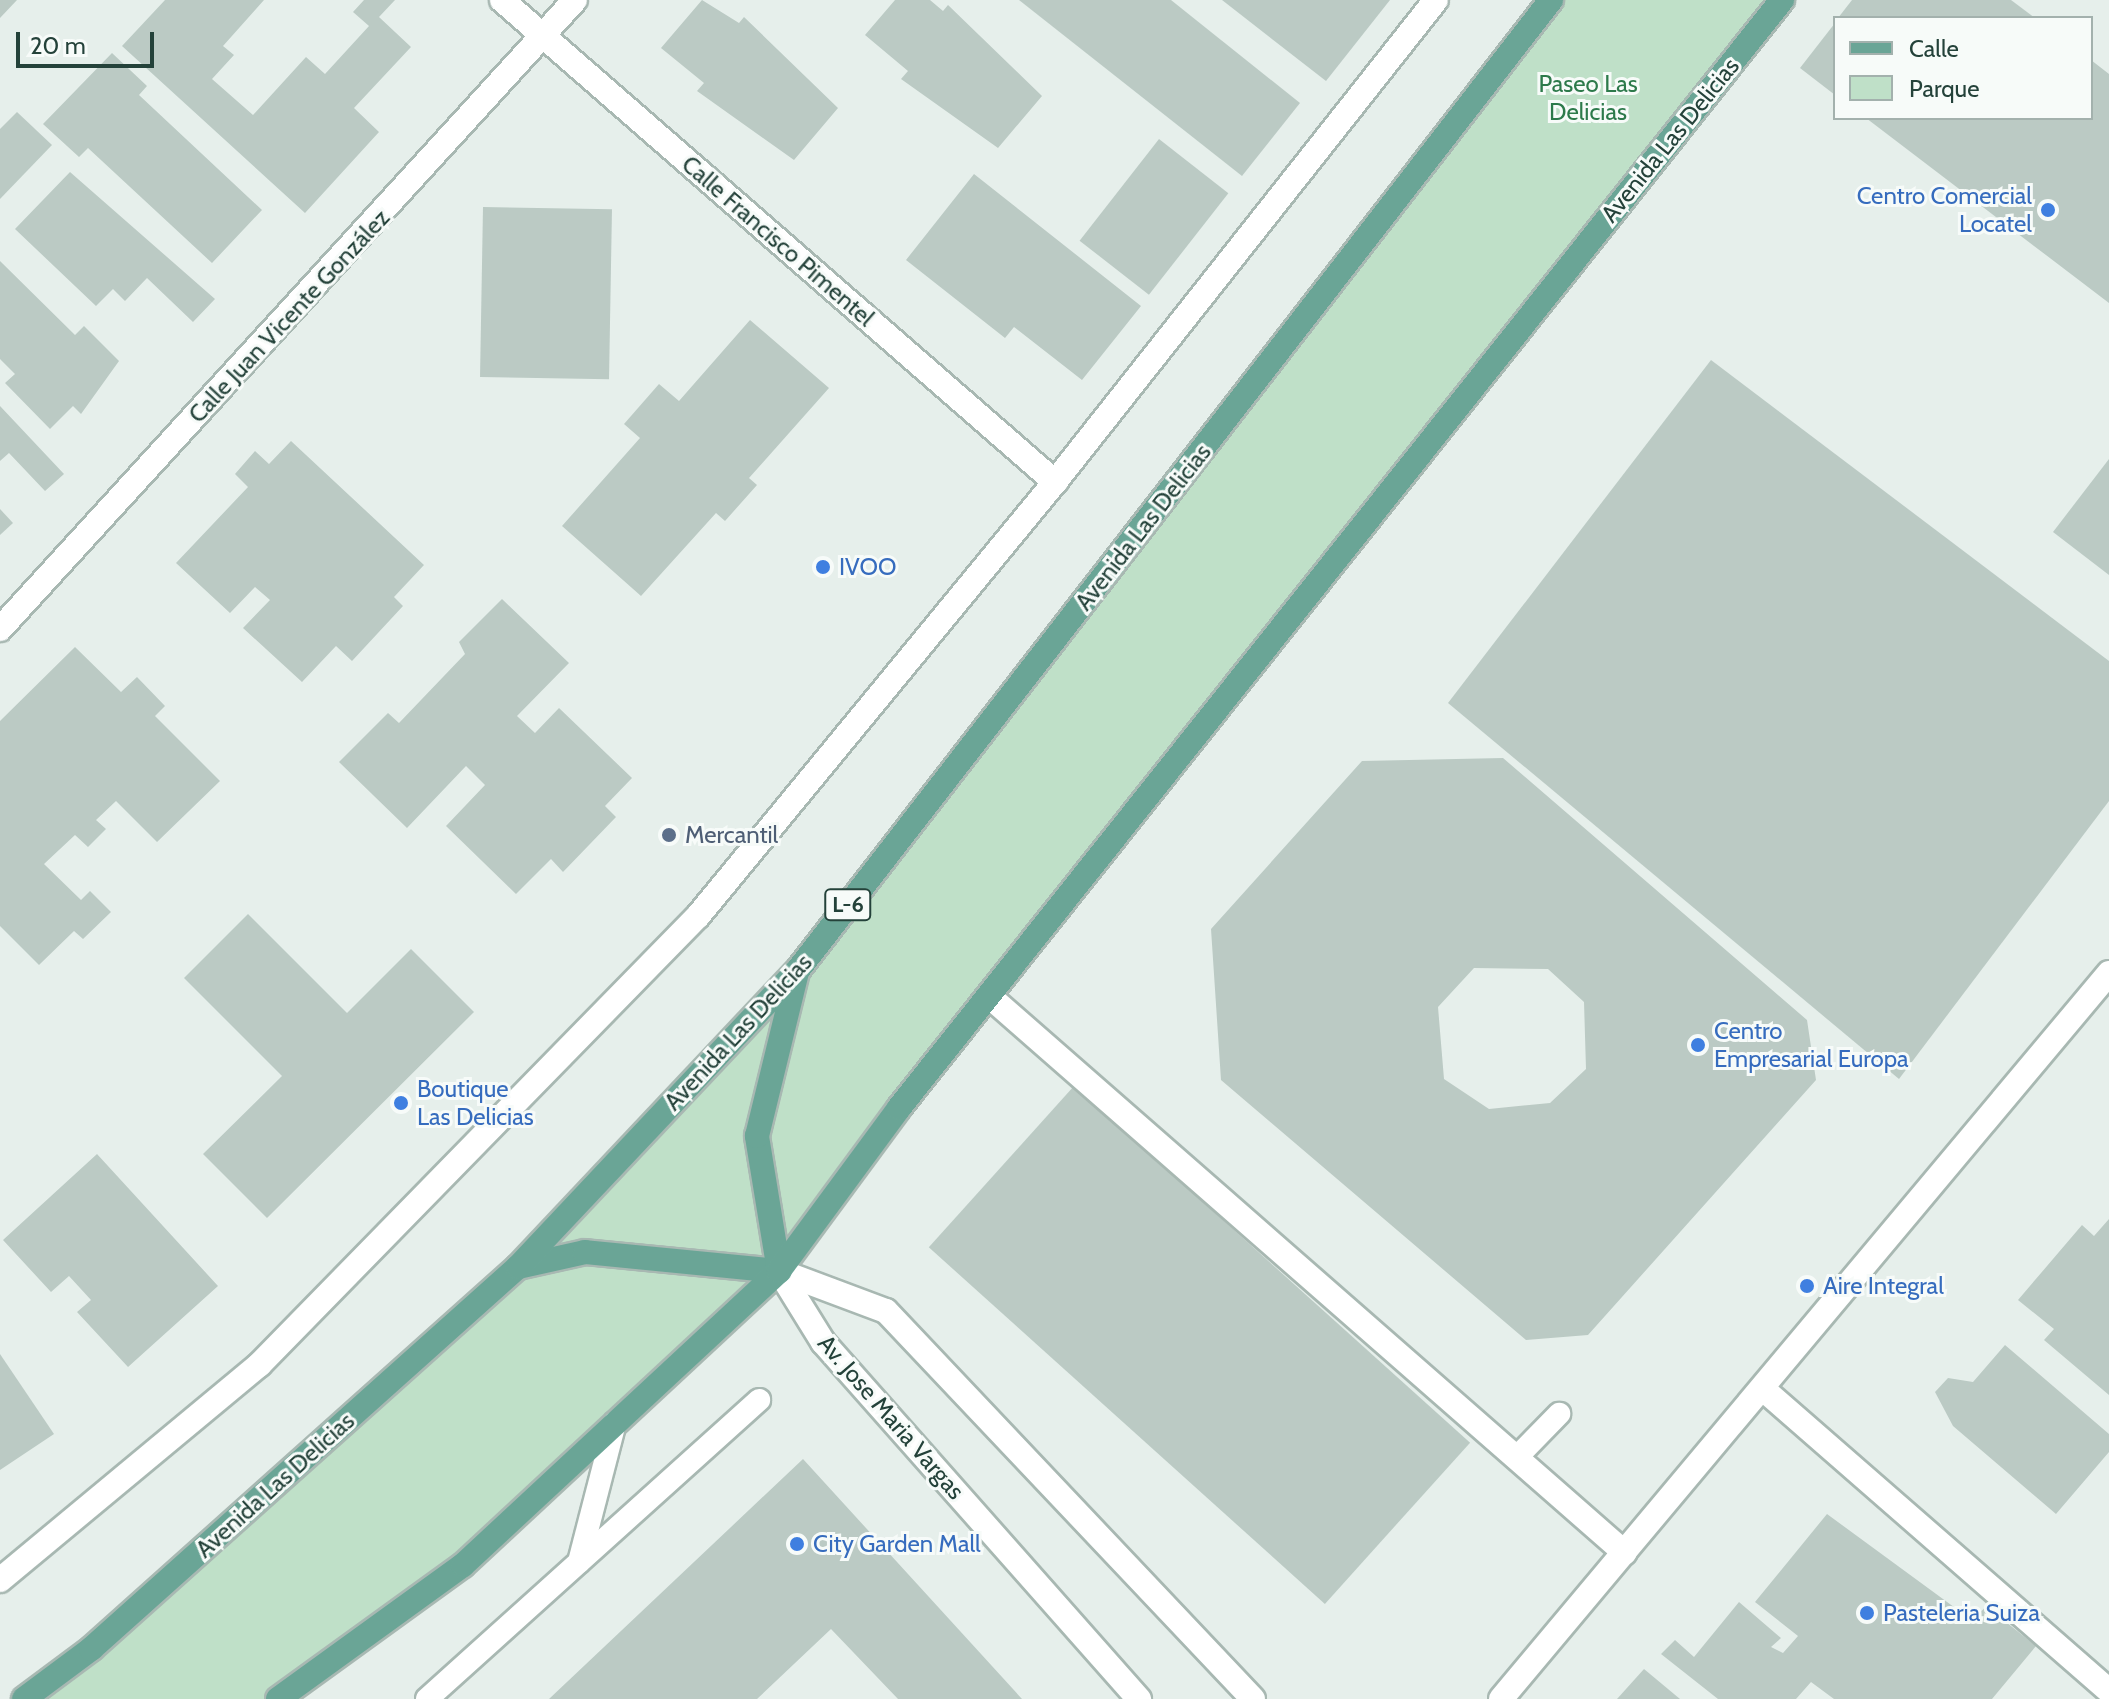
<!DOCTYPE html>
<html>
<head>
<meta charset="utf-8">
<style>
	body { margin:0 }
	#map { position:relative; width:2109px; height:1699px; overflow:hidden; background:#e6efeb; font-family:Cabin,sans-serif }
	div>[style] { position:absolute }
	.green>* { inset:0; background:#bfe0c8 }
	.building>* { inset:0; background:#bbcac4; transform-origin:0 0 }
	.roads { filter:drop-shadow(2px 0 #a8b8b2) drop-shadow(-2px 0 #a8b8b2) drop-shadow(0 2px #a8b8b2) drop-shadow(0 -2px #a8b8b2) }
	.service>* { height:22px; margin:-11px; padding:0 11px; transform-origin:11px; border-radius:11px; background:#fff }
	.minor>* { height:24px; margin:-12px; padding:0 12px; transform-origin:12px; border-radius:12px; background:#fff }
	.primary>* { height:24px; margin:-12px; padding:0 12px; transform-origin:12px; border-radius:12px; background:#6aa596 }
	.dots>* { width:22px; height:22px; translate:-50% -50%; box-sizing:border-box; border:4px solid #f7fbf9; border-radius:50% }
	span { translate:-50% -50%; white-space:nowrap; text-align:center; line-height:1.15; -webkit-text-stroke:6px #f7fbf9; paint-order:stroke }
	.shield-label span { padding:2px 6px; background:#f7fbf9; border:2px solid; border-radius:6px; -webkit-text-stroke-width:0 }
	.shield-label { font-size:22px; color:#24423a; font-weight:700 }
	.park-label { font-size:24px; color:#2d7a4b }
	.street-label { font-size:24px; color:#24423a }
	.shop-label { font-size:24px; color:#366cbe }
	.right { translate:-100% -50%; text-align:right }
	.left { translate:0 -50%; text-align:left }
	.service-label { font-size:24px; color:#4e5e75 }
	.legend { position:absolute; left:1833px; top:16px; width:260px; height:104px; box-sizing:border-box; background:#f7fbf9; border:2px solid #a3b1ad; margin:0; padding:10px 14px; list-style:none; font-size:24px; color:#24423a }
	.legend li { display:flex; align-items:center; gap:16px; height:40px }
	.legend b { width:40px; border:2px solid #a3b1ad }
	.scale { position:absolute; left:16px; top:32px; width:138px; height:36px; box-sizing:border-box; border:4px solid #24423a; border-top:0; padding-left:10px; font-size:24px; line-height:28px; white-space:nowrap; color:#24423a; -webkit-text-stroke:6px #f7fbf9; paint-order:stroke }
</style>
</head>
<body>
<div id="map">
	<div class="green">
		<i style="clip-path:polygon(1550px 0,1782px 0,779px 1271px,463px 1565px,278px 1699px,24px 1699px,518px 1267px,798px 970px)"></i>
	</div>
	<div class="building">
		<i style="clip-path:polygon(0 0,17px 0,0 18px)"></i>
		<i style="clip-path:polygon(165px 0,264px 0,223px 46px,234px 55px,212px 79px,253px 115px,306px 57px,325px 74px,369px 26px,353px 12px,364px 0,395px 0,379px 17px,411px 47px,354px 108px,379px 132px,305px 213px,122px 46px)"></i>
		<i style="clip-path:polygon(702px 0,739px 23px,744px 17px,838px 108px,794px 160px,697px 91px,704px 83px,661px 48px)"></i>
		<i style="clip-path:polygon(895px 0,930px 0,943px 11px,948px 5px,1042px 96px,998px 148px,901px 79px,908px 71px,865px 35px)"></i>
		<i style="clip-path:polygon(1019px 0,1171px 0,1300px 103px,1242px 176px)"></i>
		<i style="clip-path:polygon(1222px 0,1390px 0,1326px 81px)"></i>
		<i style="clip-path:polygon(1852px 0,2011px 0,2035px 18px,1838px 18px)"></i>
		<i style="clip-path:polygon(1835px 23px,1835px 95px,1800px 68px)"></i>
		<i style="clip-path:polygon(112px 53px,147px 86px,139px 95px,262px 210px,212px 263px,88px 148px,79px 157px,43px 124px)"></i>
		<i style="clip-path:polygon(2091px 60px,2109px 74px,2109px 303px,1866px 118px,2091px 118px)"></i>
		<i style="clip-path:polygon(17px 112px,52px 145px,0 199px,0 129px)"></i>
		<i style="left:1159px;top:139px;width:88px;height:129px;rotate:38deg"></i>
		<i style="clip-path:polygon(70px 172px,215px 299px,193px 322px,147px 278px,125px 301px,113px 289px,96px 306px,15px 229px)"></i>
		<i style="clip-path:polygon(974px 174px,1141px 306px,1082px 380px,1014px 327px,1005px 338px,906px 260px)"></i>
		<i style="left:483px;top:207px;width:129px;height:170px;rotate:1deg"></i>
		<i style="clip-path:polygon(0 261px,75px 335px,84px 326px,119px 361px,81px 414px,73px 406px,50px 429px,5px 383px,15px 374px,0 359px)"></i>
		<i style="clip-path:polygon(750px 320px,829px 388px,749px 478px,757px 485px,725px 521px,716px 513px,641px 596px,562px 526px,640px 438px,624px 424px,659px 384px,679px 401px)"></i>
		<i style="clip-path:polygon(1711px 360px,2109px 661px,2109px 801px,1899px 1079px,1448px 703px)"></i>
		<i style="clip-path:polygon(0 406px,64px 474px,45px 491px,9px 453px,0 461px)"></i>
		<i style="clip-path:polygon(291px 441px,424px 565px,394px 597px,403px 606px,352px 661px,336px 646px,302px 682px,243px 628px,270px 600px,255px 587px,230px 613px,176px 563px,248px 487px,235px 474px,255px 451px,269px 464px)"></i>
		<i style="clip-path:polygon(2109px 459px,2109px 575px,2053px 532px)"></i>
		<i style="clip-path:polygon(0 509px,13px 523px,0 535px)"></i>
		<i style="clip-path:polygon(502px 599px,569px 663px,517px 716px,535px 733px,559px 708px,632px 778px,605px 806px,616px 817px,563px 872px,551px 859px,516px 894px,446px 826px,485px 785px,466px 766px,407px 828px,339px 762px,388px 713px,399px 723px,465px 654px,459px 642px)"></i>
		<i style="clip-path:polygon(75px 647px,121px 692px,137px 677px,165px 706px,155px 716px,220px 781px,157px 842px,116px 801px,96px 820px,106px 829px,88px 847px,75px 835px,44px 864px,81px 900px,90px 891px,111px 912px,83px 939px,74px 931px,39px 965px,0 926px,0 721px)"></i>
		<i style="clip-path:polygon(evenodd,1503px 758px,1807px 1020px,1816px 1080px,1588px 1335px,1526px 1340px,1221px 1080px,1211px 929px,1362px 761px,1503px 758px,1474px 968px,1548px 969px,1584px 1002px,1586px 1069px,1550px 1103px,1489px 1109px,1444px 1079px,1438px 1007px,1474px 968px)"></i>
		<i style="clip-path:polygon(248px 914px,347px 1013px,411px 949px,474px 1012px,267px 1218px,203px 1154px,282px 1076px,184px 978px)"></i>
		<i style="left:1074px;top:1086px;width:533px;height:217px;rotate:42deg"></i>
		<i style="clip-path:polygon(97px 1154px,218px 1286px,128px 1367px,77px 1312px,91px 1300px,69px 1276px,51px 1292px,3px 1240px)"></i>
		<i style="clip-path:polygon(2109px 1219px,2109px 1395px,2044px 1340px,2054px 1329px,2018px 1300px,2082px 1225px,2094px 1236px)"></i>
		<i style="clip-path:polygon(2005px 1345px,2109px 1434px,2109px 1452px,2056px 1514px,1953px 1426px,1935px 1392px,1948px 1378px,1973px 1382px)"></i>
		<i style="clip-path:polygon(0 1354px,54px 1434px,0 1470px)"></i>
		<i style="clip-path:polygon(803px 1459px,1022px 1699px,898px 1699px,831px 1629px,757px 1699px,549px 1699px)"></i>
		<i style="clip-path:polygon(1827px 1514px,1973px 1621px,1986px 1606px,2036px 1646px,1992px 1699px,1834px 1699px,1811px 1682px,1796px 1699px,1718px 1699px,1661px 1654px,1675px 1640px,1694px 1657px,1739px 1602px,1781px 1638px,1771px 1647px,1783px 1653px,1798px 1636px,1755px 1602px)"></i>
		<i style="clip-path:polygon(1644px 1669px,1680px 1699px,1617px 1699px)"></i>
	</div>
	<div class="roads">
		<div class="service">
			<i style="left:1516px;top:1458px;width:62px;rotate:-45.7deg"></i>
			<i style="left:579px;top:1562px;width:144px;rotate:-75.5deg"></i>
			<i style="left:427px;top:1699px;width:447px;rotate:-42deg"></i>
		</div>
		<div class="minor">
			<i style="left:502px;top:0;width:734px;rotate:41.08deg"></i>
			<i style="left:0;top:629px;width:852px;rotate:-47.57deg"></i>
			<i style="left:989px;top:996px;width:845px;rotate:41.21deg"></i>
			<i style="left:779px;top:1271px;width:114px;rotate:20.5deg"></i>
			<i style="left:886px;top:1311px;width:534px;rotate:46.59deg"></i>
			<i style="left:779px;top:1271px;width:84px;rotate:58.2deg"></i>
			<i style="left:823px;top:1342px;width:477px;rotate:48.5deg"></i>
			<i style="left:1763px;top:1389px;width:459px;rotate:41.1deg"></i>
			<i style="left:0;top:1580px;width:337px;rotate:-39.7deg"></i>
			<i style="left:259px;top:1365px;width:628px;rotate:-45.65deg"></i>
			<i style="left:698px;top:916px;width:562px;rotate:-50.56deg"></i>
			<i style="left:1055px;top:482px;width:614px;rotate:-51.68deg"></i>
			<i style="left:1501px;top:1699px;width:947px;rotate:-50.05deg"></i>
		</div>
		<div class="primary">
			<i style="left:518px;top:1267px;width:69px;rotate:-12.6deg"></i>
			<i style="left:585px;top:1252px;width:195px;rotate:5.6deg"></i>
			<i style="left:779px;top:1271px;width:137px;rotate:-99.3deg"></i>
			<i style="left:757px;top:1136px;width:169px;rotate:-76.3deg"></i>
			<i style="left:24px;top:1699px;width:84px;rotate:-36.7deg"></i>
			<i style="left:91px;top:1649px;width:573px;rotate:-41.82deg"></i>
			<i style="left:518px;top:1267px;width:408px;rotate:-46.7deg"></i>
			<i style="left:798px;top:970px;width:1228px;rotate:-52.18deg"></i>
			<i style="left:278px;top:1699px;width:228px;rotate:-35.9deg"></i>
			<i style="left:463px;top:1565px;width:432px;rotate:-42.9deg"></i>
			<i style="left:779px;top:1271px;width:202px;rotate:-53.6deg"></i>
			<i style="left:899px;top:1108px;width:1417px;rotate:-51.45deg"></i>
		</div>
	</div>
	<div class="dots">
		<i style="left:2048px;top:210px;background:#3f7fe0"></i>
		<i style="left:823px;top:567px;background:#3f7fe0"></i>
		<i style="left:669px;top:835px;background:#5c6f8a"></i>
		<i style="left:1698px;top:1045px;background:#3f7fe0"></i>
		<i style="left:401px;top:1103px;background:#3f7fe0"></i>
		<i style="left:1807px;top:1286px;background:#3f7fe0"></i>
		<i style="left:797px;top:1544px;background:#3f7fe0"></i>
		<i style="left:1867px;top:1613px;background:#3f7fe0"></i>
	</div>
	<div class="shield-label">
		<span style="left:848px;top:905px">L-6</span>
	</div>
	<div class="park-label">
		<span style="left:1588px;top:98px">Paseo Las<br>Delicias</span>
	</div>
	<div class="street-label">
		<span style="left:1670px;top:140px;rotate:-51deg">Avenida Las Delicias</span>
		<span style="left:778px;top:241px;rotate:41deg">Calle Francisco Pimentel</span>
		<span style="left:289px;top:316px;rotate:-47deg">Calle Juan Vicente González</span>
		<span style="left:1143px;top:527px;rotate:-52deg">Avenida Las Delicias</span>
		<span style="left:738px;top:1032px;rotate:-47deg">Avenida Las Delicias</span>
		<span style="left:891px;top:1417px;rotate:49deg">Av. Jose Maria Vargas</span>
		<span style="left:275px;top:1485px;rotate:-42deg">Avenida Las Delicias</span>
	</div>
	<div class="shop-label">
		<span class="right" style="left:2032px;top:210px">Centro Comercial<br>Locatel</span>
		<span class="left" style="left:839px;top:567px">IVOO</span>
		<span class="left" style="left:1714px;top:1045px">Centro<br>Empresarial Europa</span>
		<span class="left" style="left:417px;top:1103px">Boutique<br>Las Delicias</span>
		<span class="left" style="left:1823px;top:1286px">Aire Integral</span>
		<span class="left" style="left:813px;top:1544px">City Garden Mall</span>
		<span class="left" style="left:1883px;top:1613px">Pasteleria Suiza</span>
	</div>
	<div class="service-label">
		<span class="left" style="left:685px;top:835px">Mercantil</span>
	</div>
	<ul class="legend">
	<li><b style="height:10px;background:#6aa596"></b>Calle</li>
	<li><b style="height:22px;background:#bfe0c8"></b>Parque</li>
	</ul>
	<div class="scale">20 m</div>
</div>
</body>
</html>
